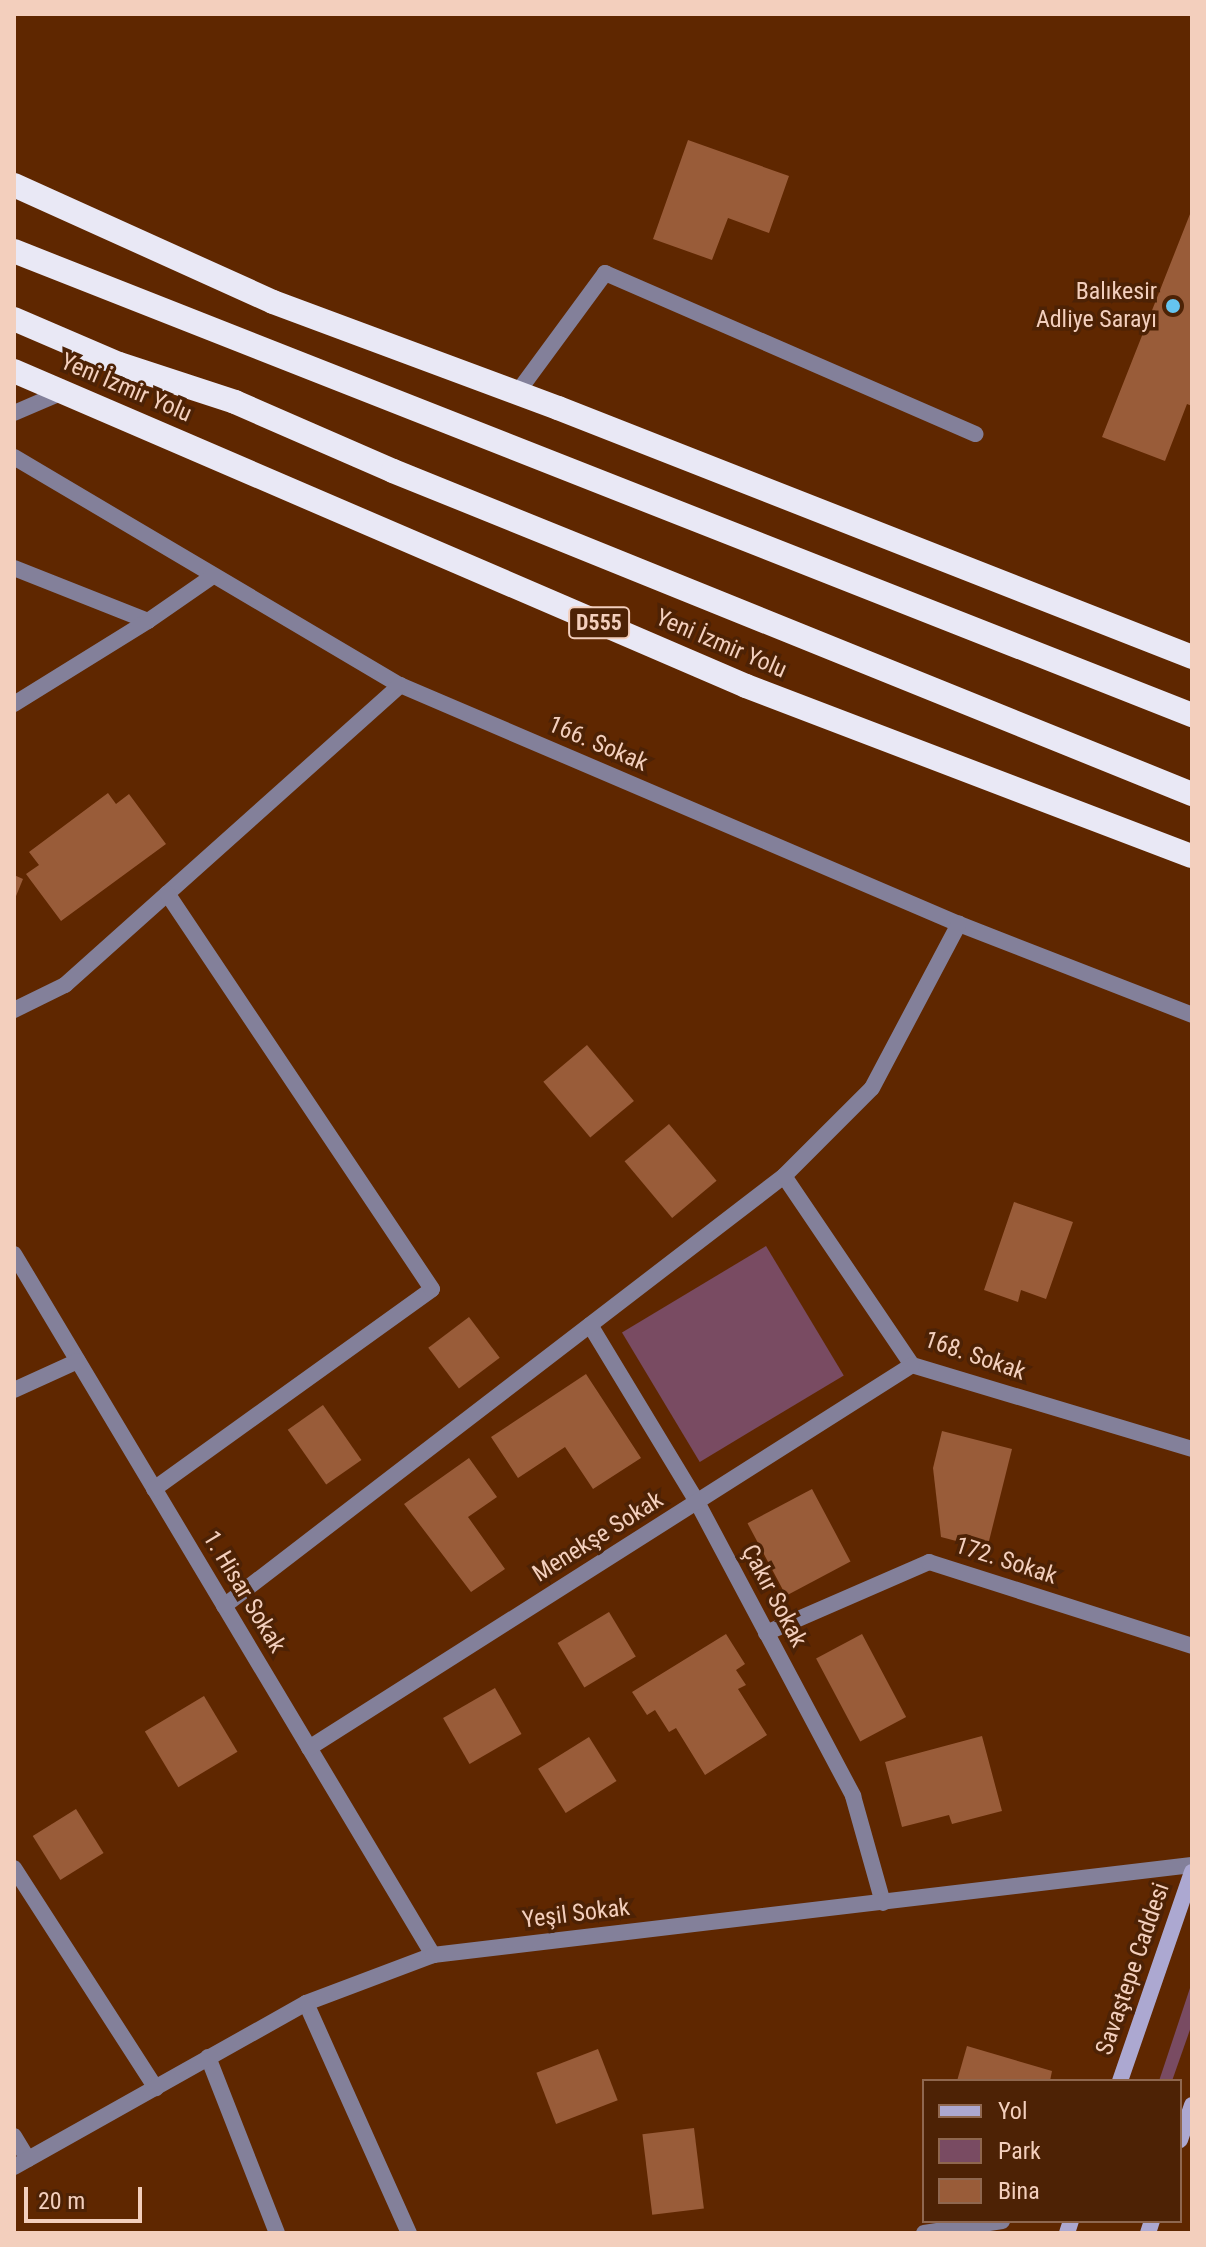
<!DOCTYPE html>
<html>
<head>
<meta charset="utf-8">
<style>
	body { margin:0 }
	#map { position:relative; width:1206px; height:2247px; overflow:hidden; background:#5f2700; font-family:"Roboto Condensed",sans-serif }
	div>[style] { position:absolute }
	.green>* { inset:0; background:#794b62; transform-origin:0 0 }
	.building>* { inset:0; background:#995c39; transform-origin:0 0 }
	.lane>* { height:16px; margin:-8px; padding:0 8px; transform-origin:8px; border-radius:8px; background:#83809a }
	.street>* { height:16px; margin:-8px; padding:0 8px; transform-origin:8px; border-radius:8px; background:#83809a }
	.secondary>* { height:16px; margin:-8px; padding:0 8px; transform-origin:8px; border-radius:8px; background:#aca8d1 }
	.highway>* { height:24px; margin:-12px; padding:0 12px; transform-origin:12px; border-radius:12px; background:#e9e8f5 }
	.dots>* { width:22px; height:22px; translate:-50% -50%; box-sizing:border-box; border:4px solid #4d2205; border-radius:50% }
	span { translate:-50% -50%; white-space:nowrap; text-align:center; line-height:1.15; -webkit-text-stroke:7px #4d2205; paint-order:stroke }
	.shield-label span { padding:2px 6px; background:#4d2205; border:2px solid; border-radius:6px; -webkit-text-stroke-width:0 }
	.shield-label { font-size:22px; color:#f3cfbd; font-weight:700 }
	.poi-label { font-size:24px; color:#f3cfbd }
	.right { translate:-100% -50%; text-align:right }
	.street-label { font-size:24px; color:#f3cfbd }
	.frame { position:absolute; inset:0; border:16px solid #f3cfbd; pointer-events:none }
	.legend { position:absolute; left:922px; top:2079px; width:260px; height:144px; box-sizing:border-box; background:#4d2205; border:2px solid #8f674f; margin:0; padding:10px 14px; list-style:none; font-size:24px; color:#f3cfbd }
	.legend li { display:flex; align-items:center; gap:16px; height:40px }
	.legend b { width:40px; border:2px solid #8f674f }
	.scale { position:absolute; left:24px; top:2187px; width:118px; height:36px; box-sizing:border-box; border:4px solid #f3cfbd; border-top:0; padding-left:10px; font-size:24px; line-height:28px; white-space:nowrap; color:#f3cfbd; -webkit-text-stroke:6px #4d2205; paint-order:stroke }
</style>
</head>
<body>
<div id="map">
	<div class="green">
		<i style="left:766px;top:1246px;width:151px;height:168px;rotate:59deg"></i>
		<i style="clip-path:polygon(1192px 1982px,1192px 2024px,1172px 2081px,1159px 2081px)"></i>
	</div>
	<div class="building">
		<i style="clip-path:polygon(688px 140px,789px 176px,769px 233px,728px 218px,712px 260px,653px 239px)"></i>
		<i style="clip-path:polygon(1192px 209px,1192px 406px,1187px 404px,1165px 461px,1102px 437px)"></i>
		<i style="clip-path:polygon(108px 793px,116px 804px,129px 794px,166px 844px,61px 921px,26px 874px,39px 865px,29px 852px)"></i>
		<i style="clip-path:polygon(14px 875px,23px 879px,14px 901px)"></i>
		<i style="left:587px;top:1045px;width:73px;height:57px;rotate:50deg"></i>
		<i style="left:669px;top:1124px;width:74px;height:58px;rotate:50deg"></i>
		<i style="clip-path:polygon(1014px 1202px,1073px 1222px,1046px 1299px,1021px 1290px,1018px 1302px,984px 1290px)"></i>
		<i style="left:469px;top:1317px;width:51px;height:51px;rotate:53deg"></i>
		<i style="clip-path:polygon(586px 1374px,641px 1458px,593px 1489px,565px 1447px,518px 1478px,491px 1437px)"></i>
		<i style="left:323px;top:1405px;width:67px;height:43px;rotate:55deg"></i>
		<i style="clip-path:polygon(942px 1431px,1012px 1449px,987px 1549px,941px 1537px,933px 1468px)"></i>
		<i style="clip-path:polygon(469px 1458px,497px 1497px,468px 1517px,505px 1569px,471px 1592px,404px 1504px)"></i>
		<i style="left:812px;top:1489px;width:82px;height:73px;rotate:62deg"></i>
		<i style="left:609px;top:1612px;width:52px;height:60px;rotate:59deg"></i>
		<i style="clip-path:polygon(726px 1634px,745px 1664px,736px 1670px,746px 1685px,738px 1689px,767px 1735px,705px 1775px,676px 1728px,669px 1732px,655px 1710px,647px 1715px,632px 1692px)"></i>
		<i style="left:862px;top:1634px;width:94px;height:52px;rotate:62deg"></i>
		<i style="left:495px;top:1688px;width:53px;height:60px;rotate:60deg"></i>
		<i style="left:204px;top:1696px;width:65px;height:69px;rotate:59deg"></i>
		<i style="clip-path:polygon(982px 1736px,1002px 1811px,952px 1824px,949px 1815px,902px 1827px,885px 1762px)"></i>
		<i style="left:589px;top:1737px;width:52px;height:60px;rotate:58deg"></i>
		<i style="left:76px;top:1809px;width:52px;height:51px;rotate:58deg"></i>
		<i style="clip-path:polygon(967px 2046px,1052px 2071px,1050px 2081px,957px 2081px)"></i>
		<i style="left:598px;top:2049px;width:55px;height:66px;rotate:69deg"></i>
		<i style="left:694px;top:2128px;width:81px;height:52px;rotate:83deg"></i>
	</div>
	<div class="lane">
		<i style="left:517px;top:393px;width:149px;rotate:-53.7deg"></i>
		<i style="left:605px;top:273px;width:404px;rotate:23.5deg"></i>
	</div>
	<div class="street">
		<i style="left:14px;top:413px;width:56px;rotate:-23.3deg"></i>
		<i style="left:14px;top:457px;width:448px;rotate:30.6deg"></i>
		<i style="left:400px;top:685px;width:608px;rotate:23.15deg"></i>
		<i style="left:959px;top:924px;width:250px;rotate:21.3deg"></i>
		<i style="left:14px;top:568px;width:144px;rotate:21.6deg"></i>
		<i style="left:14px;top:704px;width:158px;rotate:-31.8deg"></i>
		<i style="left:148px;top:621px;width:79px;rotate:-34.7deg"></i>
		<i style="left:14px;top:1010px;width:57px;rotate:-26.1deg"></i>
		<i style="left:65px;top:985px;width:450px;rotate:-41.8deg"></i>
		<i style="left:784px;top:1176px;width:228px;rotate:55.9deg"></i>
		<i style="left:912px;top:1365px;width:292px;rotate:16.7deg"></i>
		<i style="left:14px;top:1254px;width:817px;rotate:59.13deg"></i>
		<i style="left:590px;top:1325px;width:207px;rotate:58.8deg"></i>
		<i style="left:697px;top:1502px;width:333px;rotate:62deg"></i>
		<i style="left:853px;top:1796px;width:111px;rotate:74.3deg"></i>
		<i style="left:14px;top:1390px;width:70px;rotate:-24.4deg"></i>
		<i style="left:154px;top:1489px;width:342px;rotate:-35.7deg"></i>
		<i style="left:432px;top:1289px;width:476px;rotate:-123.8deg"></i>
		<i style="left:224px;top:1606px;width:706px;rotate:-37.52deg"></i>
		<i style="left:784px;top:1176px;width:124px;rotate:-45deg"></i>
		<i style="left:872px;top:1088px;width:186px;rotate:-62.1deg"></i>
		<i style="left:766px;top:1633px;width:178px;rotate:-23.5deg"></i>
		<i style="left:929px;top:1562px;width:276px;rotate:17.7deg"></i>
		<i style="left:309px;top:1748px;width:714px;rotate:-32.42deg"></i>
		<i style="left:14px;top:1868px;width:262px;rotate:57.2deg"></i>
		<i style="left:306px;top:2003px;width:252px;rotate:65.9deg"></i>
		<i style="left:208px;top:2057px;width:189px;rotate:68.6deg"></i>
		<i style="left:14px;top:2136px;width:27px;rotate:59deg"></i>
		<i style="left:14px;top:2167px;width:335px;rotate:-29.3deg"></i>
		<i style="left:306px;top:2003px;width:136px;rotate:-20.7deg"></i>
		<i style="left:433px;top:1955px;width:764px;rotate:-6.76deg"></i>
		<i style="left:924px;top:2233px;width:79px;rotate:-8.7deg"></i>
	</div>
	<div class="secondary">
		<i style="left:1120px;top:2081px;width:221px;rotate:-71deg"></i>
		<i style="left:1180px;top:2140px;width:37px;rotate:-71deg"></i>
		<i style="left:1067px;top:2233px;width:13px;rotate:-72deg"></i>
		<i style="left:1148px;top:2233px;width:13px;rotate:-72deg"></i>
	</div>
	<div class="highway">
		<i style="left:14px;top:185px;width:284px;rotate:24.3deg"></i>
		<i style="left:273px;top:302px;width:304px;rotate:20.4deg"></i>
		<i style="left:558px;top:408px;width:681px;rotate:21.44deg"></i>
		<i style="left:14px;top:251px;width:1266px;rotate:21.5deg"></i>
		<i style="left:14px;top:319px;width:114px;rotate:23.2deg"></i>
		<i style="left:119px;top:364px;width:122px;rotate:18.1deg"></i>
		<i style="left:235px;top:402px;width:172px;rotate:23.6deg"></i>
		<i style="left:393px;top:471px;width:862px;rotate:22.01deg"></i>
		<i style="left:14px;top:371px;width:797px;rotate:23.28deg"></i>
		<i style="left:746px;top:686px;width:477px;rotate:20.9deg"></i>
	</div>
	<div class="dots">
		<i style="left:1173px;top:306px;background:#65c4ef"></i>
	</div>
	<div class="shield-label">
		<span style="left:599px;top:623px">D555</span>
	</div>
	<div class="poi-label">
		<span class="right" style="left:1157px;top:306px">Balıkesir<br>Adliye Sarayı</span>
	</div>
	<div class="street-label">
		<span style="left:126px;top:388px;rotate:23deg">Yeni İzmir Yolu</span>
		<span style="left:721px;top:644px;rotate:23deg">Yeni İzmir Yolu</span>
		<span style="left:598px;top:744px;rotate:23deg">166. Sokak</span>
		<span style="left:975px;top:1356px;rotate:19deg">168. Sokak</span>
		<span style="left:598px;top:1537px;rotate:-32deg">Menekşe Sokak</span>
		<span style="left:1006px;top:1561px;rotate:18deg">172. Sokak</span>
		<span style="left:244px;top:1592px;rotate:59deg">1. Hisar Sokak</span>
		<span style="left:774px;top:1596px;rotate:62deg">Çakır Sokak</span>
		<span style="left:576px;top:1914px;rotate:-7deg">Yeşil Sokak</span>
		<span style="left:1133px;top:1969px;rotate:-71deg">Savaştepe Caddesi</span>
	</div>
	<div class="frame"></div>
	<ul class="legend">
	<li><b style="height:10px;background:#aca8d1"></b>Yol</li>
	<li><b style="height:22px;background:#794b62"></b>Park</li>
	<li><b style="height:22px;background:#995c39"></b>Bina</li>
	</ul>
	<div class="scale">20 m</div>
</div>
</body>
</html>
